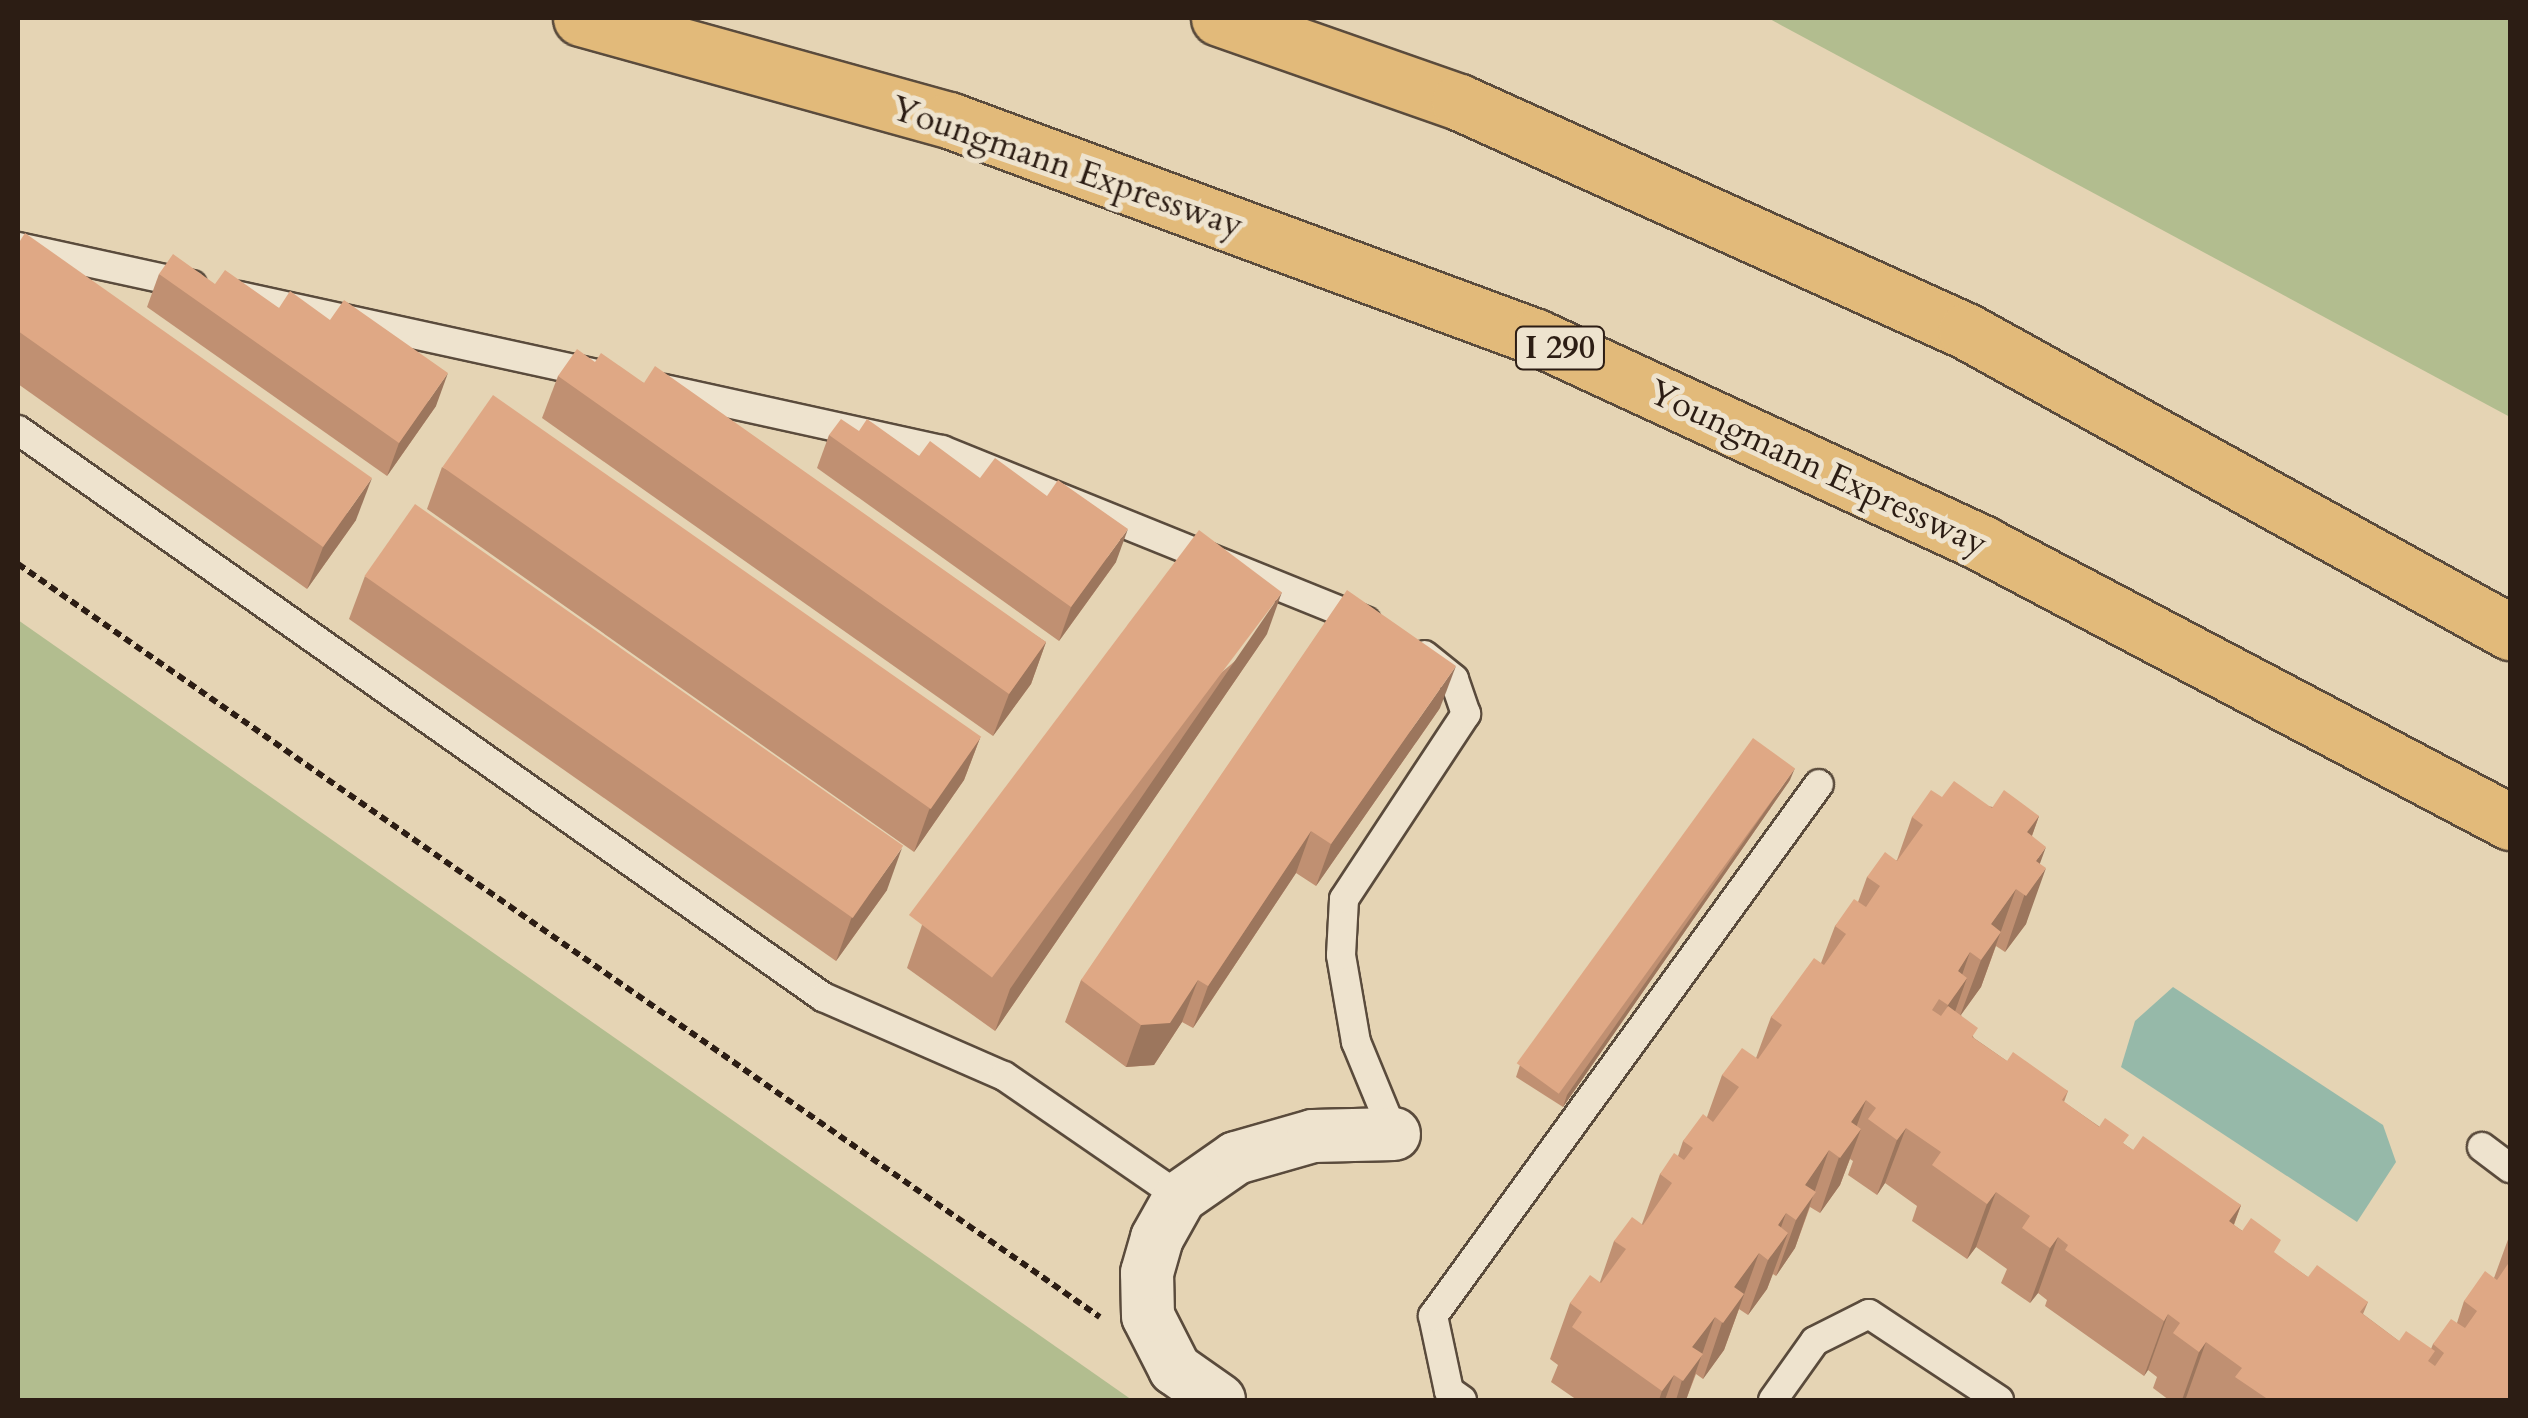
<!DOCTYPE html>
<html>
<head>
<meta charset="utf-8">
<style>
	body { margin:0 }
	#map { position:relative; width:2528px; height:1418px; overflow:hidden; background:#e5d4b4; font-family:Cardo,serif }
	div>[style] { position:absolute }
	.green>* { inset:0; background:#b2bd8f }
	.water>* { inset:0; background:#96b9a9 }
	.path>* { height:6px; margin-top:-3px; transform-origin:0; background:repeating-linear-gradient(90deg,#2c1d14 0 8px,transparent 0 13px) }
	.roads { filter:drop-shadow(2px 0 #5a4b3c) drop-shadow(-2px 0 #5a4b3c) drop-shadow(0 2px #5a4b3c) drop-shadow(0 -2px #5a4b3c) }
	.service>* { height:28px; margin:-14px; padding:0 14px; transform-origin:14px; border-radius:14px; background:#eee3ce }
	.minor>* { height:52px; margin:-26px; padding:0 26px; transform-origin:26px; border-radius:26px; background:#eee3ce }
	.motorway>* { height:55px; margin:-27.5px; padding:0 27.5px; transform-origin:27.5px; border-radius:27.5px; background:#e2ba7a }
	.wall>* { inset:0; background:#c09072 }
	.shaded-wall>* { inset:0; background:#9c765d }
	.building>* { inset:0; background:#dfa885; transform-origin:0 0 }
	span { translate:-50% -50%; white-space:nowrap; text-align:center; line-height:1.15; -webkit-text-stroke:10px #eee3ce; paint-order:stroke }
	.shield-label span { padding:2px 8px; background:#eee3ce; border:2px solid; border-radius:8px; -webkit-text-stroke-width:0 }
	.shield-label { font-size:32px; color:#2c1d14; font-weight:700 }
	.street-label { font-size:35px; color:#2c1d14 }
	.frame { position:absolute; inset:0; border:20px solid #2c1d14; pointer-events:none }
</style>
</head>
<body>
<div id="map">
	<div class="green">
		<i style="clip-path:polygon(1768px 18px,2510px 18px,2510px 417px)"></i>
		<i style="clip-path:polygon(18px 620px,1132px 1400px,18px 1400px)"></i>
	</div>
	<div class="water">
		<i style="clip-path:polygon(2173px 987px,2383px 1125px,2396px 1162px,2357px 1222px,2121px 1067px,2135px 1021px)"></i>
	</div>
	<div class="path">
		<i style="left:18px;top:564px;width:1318px;rotate:34.84deg"></i>
	</div>
	<div class="roads">
		<div class="service">
			<i style="left:18px;top:247px;width:178px;rotate:12.3deg"></i>
			<i style="left:239px;top:296px;width:366px;rotate:12.3deg"></i>
			<i style="left:664px;top:389px;width:285px;rotate:12.4deg"></i>
			<i style="left:942px;top:450px;width:457px;rotate:22deg"></i>
			<i style="left:18px;top:430px;width:985px;rotate:35.16deg"></i>
			<i style="left:823px;top:997px;width:197px;rotate:23.6deg"></i>
			<i style="left:1004px;top:1076px;width:214px;rotate:34.5deg"></i>
			<i style="left:1394px;top:1134px;width:100px;rotate:-112.4deg"></i>
			<i style="left:1356px;top:1042px;width:88px;rotate:-99.8deg"></i>
			<i style="left:1341px;top:955px;width:56px;rotate:-86.9deg"></i>
			<i style="left:1344px;top:899px;width:222px;rotate:-56.6deg"></i>
			<i style="left:1466px;top:714px;width:37px;rotate:-109deg"></i>
			<i style="left:1454px;top:679px;width:38px;rotate:-141deg"></i>
			<i style="left:2482px;top:1147px;width:35px;rotate:37deg"></i>
			<i style="left:1462px;top:1400px;width:16px;rotate:-145deg"></i>
			<i style="left:1449px;top:1391px;width:77px;rotate:-102deg"></i>
			<i style="left:1433px;top:1316px;width:657px;rotate:-54.04deg"></i>
			<i style="left:1773px;top:1400px;width:72px;rotate:-54.6deg"></i>
			<i style="left:1815px;top:1341px;width:60px;rotate:-26.6deg"></i>
			<i style="left:1869px;top:1314px;width:156px;rotate:33.5deg"></i>
		</div>
		<div class="minor">
			<i style="left:1219px;top:1400px;width:54px;rotate:-144.8deg"></i>
			<i style="left:1175px;top:1369px;width:59px;rotate:-117deg"></i>
			<i style="left:1148px;top:1316px;width:43px;rotate:-91.3deg"></i>
			<i style="left:1147px;top:1273px;width:36px;rotate:-74deg"></i>
			<i style="left:1157px;top:1238px;width:47px;rotate:-60.7deg"></i>
			<i style="left:1180px;top:1197px;width:68px;rotate:-34.9deg"></i>
			<i style="left:1236px;top:1158px;width:80px;rotate:-15.9deg"></i>
			<i style="left:1313px;top:1136px;width:81px;rotate:-1.4deg"></i>
		</div>
		<div class="motorway">
			<i style="left:581px;top:18px;width:382px;rotate:15.5deg"></i>
			<i style="left:949px;top:120px;width:626px;rotate:20.29deg"></i>
			<i style="left:1536px;top:337px;width:493px;rotate:24.8deg"></i>
			<i style="left:1983px;top:544px;width:596px;rotate:27.81deg"></i>
			<i style="left:1219px;top:18px;width:254px;rotate:19.3deg"></i>
			<i style="left:1459px;top:102px;width:556px;rotate:24.31deg"></i>
			<i style="left:1966px;top:331px;width:622px;rotate:28.96deg"></i>
		</div>
	</div>
	<div class="wall">
		<i style="clip-path:polygon(18px 244px,356px 520px,307px 589px,18px 384px)"></i>
		<i style="clip-path:polygon(159px 274px,279px 308px,436px 406px,387px 476px,147px 307px)"></i>
		<i style="clip-path:polygon(595px 362px,644px 383px,1046px 642px,1031px 684px,993px 736px,542px 418px,558px 376px)"></i>
		<i style="clip-path:polygon(859px 431px,919px 456px,1116px 562px,1059px 641px,817px 468px,829px 435px)"></i>
		<i style="clip-path:polygon(442px 467px,980px 738px,964px 780px,914px 852px,427px 509px)"></i>
		<i style="clip-path:polygon(365px 576px,887px 890px,836px 961px,349px 619px)"></i>
		<i style="clip-path:polygon(1267px 634px,995px 1031px,907px 968px,922px 925px)"></i>
		<i style="clip-path:polygon(1440px 708px,1316px 886px,1296px 873px,1193px 1028px,1182px 1022px,1154px 1065px,1126px 1067px,1065px 1022px,1081px 980px)"></i>
		<i style="clip-path:polygon(1790px 780px,1563px 1107px,1516px 1077px,1520px 1065px)"></i>
		<i style="clip-path:polygon(1942px 797px,2039px 816px,2032px 836px,2040px 864px,2026px 924px,2005px 952px,1996px 946px,1981px 987px,1961px 1015px,1974px 1038px,2007px 1061px,2068px 1091px,2064px 1102px,2133px 1150px,2241px 1205px,2234px 1225px,2308px 1277px,2368px 1302px,2363px 1314px,2399px 1341px,2431px 1349px,2433px 1344px,2457px 1323px,2464px 1301px,2494px 1278px,2510px 1234px,2510px 1400px,2190px 1400px,2186px 1398px,2184px 1400px,2169px 1400px,2153px 1388px,2157px 1377px,2148px 1370px,2144px 1376px,2045px 1306px,2047px 1300px,2038px 1293px,2030px 1303px,2001px 1283px,2007px 1269px,1976px 1247px,1967px 1259px,1912px 1221px,1917px 1206px,1885px 1183px,1877px 1195px,1848px 1175px,1853px 1161px,1850px 1159px,1840px 1185px,1820px 1213px,1810px 1207px,1795px 1248px,1776px 1276px,1773px 1274px,1767px 1289px,1748px 1315px,1739px 1309px,1724px 1350px,1703px 1379px,1696px 1374px,1686px 1400px,1577px 1400px,1551px 1382px,1558px 1365px,1550px 1359px,1570px 1303px,1600px 1282px,1614px 1241px,1642px 1224px,1660px 1174px,1678px 1156px,1683px 1141px,1707px 1117px,1722px 1075px,1756px 1058px,1771px 1017px,1821px 963px,1835px 926px,1858px 902px,1867px 877px,1897px 860px,1912px 817px)"></i>
	</div>
	<div class="shaded-wall">
		<i style="clip-path:polygon(448px 373px,436px 406px,387px 476px,399px 443px)"></i>
		<i style="clip-path:polygon(372px 478px,356px 520px,307px 589px,323px 547px)"></i>
		<i style="clip-path:polygon(1128px 529px,1116px 562px,1059px 641px,1071px 607px)"></i>
		<i style="clip-path:polygon(1282px 592px,1267px 634px,995px 1031px,1010px 989px)"></i>
		<i style="clip-path:polygon(1046px 642px,1031px 684px,993px 736px,1009px 694px)"></i>
		<i style="clip-path:polygon(1456px 666px,1440px 708px,1316px 886px,1331px 844px)"></i>
		<i style="clip-path:polygon(980px 738px,964px 780px,914px 852px,929px 810px)"></i>
		<i style="clip-path:polygon(1795px 768px,1790px 780px,1563px 1107px,1567px 1095px)"></i>
		<i style="clip-path:polygon(2039px 816px,2019px 871px,2027px 832px)"></i>
		<i style="clip-path:polygon(1311px 831px,1296px 873px,1193px 1028px,1208px 986px)"></i>
		<i style="clip-path:polygon(2046px 847px,2031px 888px,2046px 868px,2026px 924px,2005px 952px,2036px 861px)"></i>
		<i style="clip-path:polygon(902px 848px,887px 890px,836px 961px,851px 919px)"></i>
		<i style="clip-path:polygon(2016px 889px,1981px 987px,1960px 1016px,1981px 960px,1991px 924px)"></i>
		<i style="clip-path:polygon(1970px 952px,1955px 995px,1967px 978px,1947px 1034px,1928px 1061px,1948px 1005px,1958px 971px)"></i>
		<i style="clip-path:polygon(1198px 980px,1182px 1022px,1154px 1065px,1126px 1067px,1141px 1025px)"></i>
		<i style="clip-path:polygon(1866px 1100px,1851px 1142px,1861px 1129px,1840px 1185px,1820px 1213px,1851px 1122px)"></i>
		<i style="clip-path:polygon(1906px 1128px,1885px 1183px,1877px 1195px,1897px 1140px)"></i>
		<i style="clip-path:polygon(1829px 1150px,1795px 1248px,1776px 1276px,1796px 1220px,1805px 1185px)"></i>
		<i style="clip-path:polygon(1996px 1192px,1976px 1247px,1967px 1259px,1987px 1204px)"></i>
		<i style="clip-path:polygon(2241px 1205px,2220px 1261px,2229px 1221px)"></i>
		<i style="clip-path:polygon(1786px 1213px,1771px 1256px,1788px 1233px,1767px 1289px,1748px 1315px,1768px 1260px,1778px 1225px)"></i>
		<i style="clip-path:polygon(2058px 1237px,2038px 1293px,2030px 1303px,2050px 1248px)"></i>
		<i style="clip-path:polygon(1759px 1253px,1724px 1350px,1703px 1379px,1734px 1287px)"></i>
		<i style="clip-path:polygon(2168px 1314px,2148px 1370px,2144px 1376px,2164px 1321px)"></i>
		<i style="clip-path:polygon(1715px 1317px,1686px 1400px,1676px 1400px,1692px 1347px)"></i>
		<i style="clip-path:polygon(2206px 1342px,2186px 1398px,2184px 1400px,2182px 1400px,2199px 1352px)"></i>
		<i style="clip-path:polygon(1674px 1375px,1665px 1400px,1659px 1400px,1662px 1391px)"></i>
	</div>
	<div class="building">
		<i style="clip-path:polygon(25px 233px,372px 478px,323px 547px,18px 331px,18px 244px)"></i>
		<i style="clip-path:polygon(173px 254px,215px 284px,225px 270px,279px 308px,290px 291px,330px 320px,344px 300px,448px 373px,399px 443px,159px 274px)"></i>
		<i style="clip-path:polygon(577px 349px,595px 362px,601px 353px,644px 383px,655px 366px,1046px 642px,1009px 694px,558px 376px)"></i>
		<i style="left:493px;top:395px;width:596px;height:88px;rotate:35deg"></i>
		<i style="clip-path:polygon(841px 419px,859px 431px,867px 419px,919px 456px,930px 441px,980px 478px,995px 458px,1047px 496px,1058px 480px,1128px 529px,1071px 607px,829px 435px)"></i>
		<i style="left:415px;top:504px;width:596px;height:88px;rotate:35deg"></i>
		<i style="left:1199px;top:530px;width:104px;height:482px;rotate:37deg"></i>
		<i style="clip-path:polygon(1347px 590px,1456px 666px,1331px 844px,1311px 831px,1208px 986px,1198px 980px,1170px 1023px,1141px 1025px,1081px 980px)"></i>
		<i style="left:1753px;top:738px;width:52px;height:402px;rotate:36deg"></i>
		<i style="clip-path:polygon(1954px 781px,1992px 808px,2004px 790px,2039px 816px,2027px 832px,2046px 847px,2036px 861px,2046px 868px,2026px 896px,2016px 889px,1991px 924px,2001px 932px,1981px 960px,1970px 952px,1958px 971px,1967px 978px,1948px 1005px,1939px 999px,1932px 1010px,1941px 1016px,1948px 1006px,1978px 1028px,1972px 1037px,2007px 1061px,2013px 1052px,2068px 1091px,2062px 1100px,2099px 1127px,2105px 1118px,2129px 1135px,2123px 1143px,2133px 1150px,2143px 1136px,2241px 1205px,2229px 1221px,2242px 1231px,2251px 1218px,2281px 1240px,2274px 1252px,2308px 1277px,2317px 1265px,2368px 1302px,2360px 1312px,2399px 1341px,2406px 1331px,2435px 1351px,2428px 1361px,2435px 1366px,2444px 1353px,2433px 1344px,2451px 1319px,2465px 1328px,2477px 1311px,2464px 1301px,2485px 1271px,2497px 1280px,2510px 1261px,2510px 1400px,2269px 1400px,2235px 1377px,2242px 1368px,2206px 1342px,2199px 1352px,2173px 1333px,2180px 1323px,2168px 1314px,2164px 1321px,2065px 1250px,2068px 1245px,2058px 1237px,2050px 1248px,2022px 1228px,2030px 1216px,1996px 1192px,1987px 1204px,1932px 1165px,1941px 1152px,1906px 1128px,1897px 1140px,1868px 1119px,1876px 1108px,1866px 1100px,1851px 1122px,1861px 1129px,1840px 1158px,1829px 1150px,1805px 1185px,1816px 1192px,1796px 1220px,1786px 1213px,1778px 1225px,1788px 1233px,1768px 1260px,1759px 1253px,1734px 1287px,1744px 1294px,1723px 1323px,1715px 1317px,1692px 1347px,1703px 1354px,1683px 1381px,1674px 1375px,1662px 1391px,1572px 1327px,1582px 1312px,1570px 1303px,1590px 1275px,1601px 1283px,1626px 1249px,1614px 1241px,1632px 1217px,1643px 1225px,1672px 1183px,1660px 1174px,1674px 1153px,1684px 1160px,1693px 1148px,1683px 1141px,1703px 1114px,1713px 1122px,1739px 1087px,1722px 1075px,1742px 1048px,1758px 1059px,1782px 1025px,1771px 1017px,1814px 958px,1824px 965px,1846px 934px,1835px 926px,1854px 899px,1866px 907px,1880px 886px,1867px 877px,1885px 852px,1897px 861px,1923px 825px,1912px 817px,1931px 790px,1942px 797px)"></i>
	</div>
	<div class="shield-label">
		<span style="left:1560px;top:348px">I 290</span>
	</div>
	<div class="street-label">
		<span style="left:1067px;top:167px;rotate:19deg">Youngmann Expressway</span>
		<span style="left:1818px;top:468px;rotate:25deg">Youngmann Expressway</span>
	</div>
	<div class="frame"></div>
</div>
</body>
</html>
